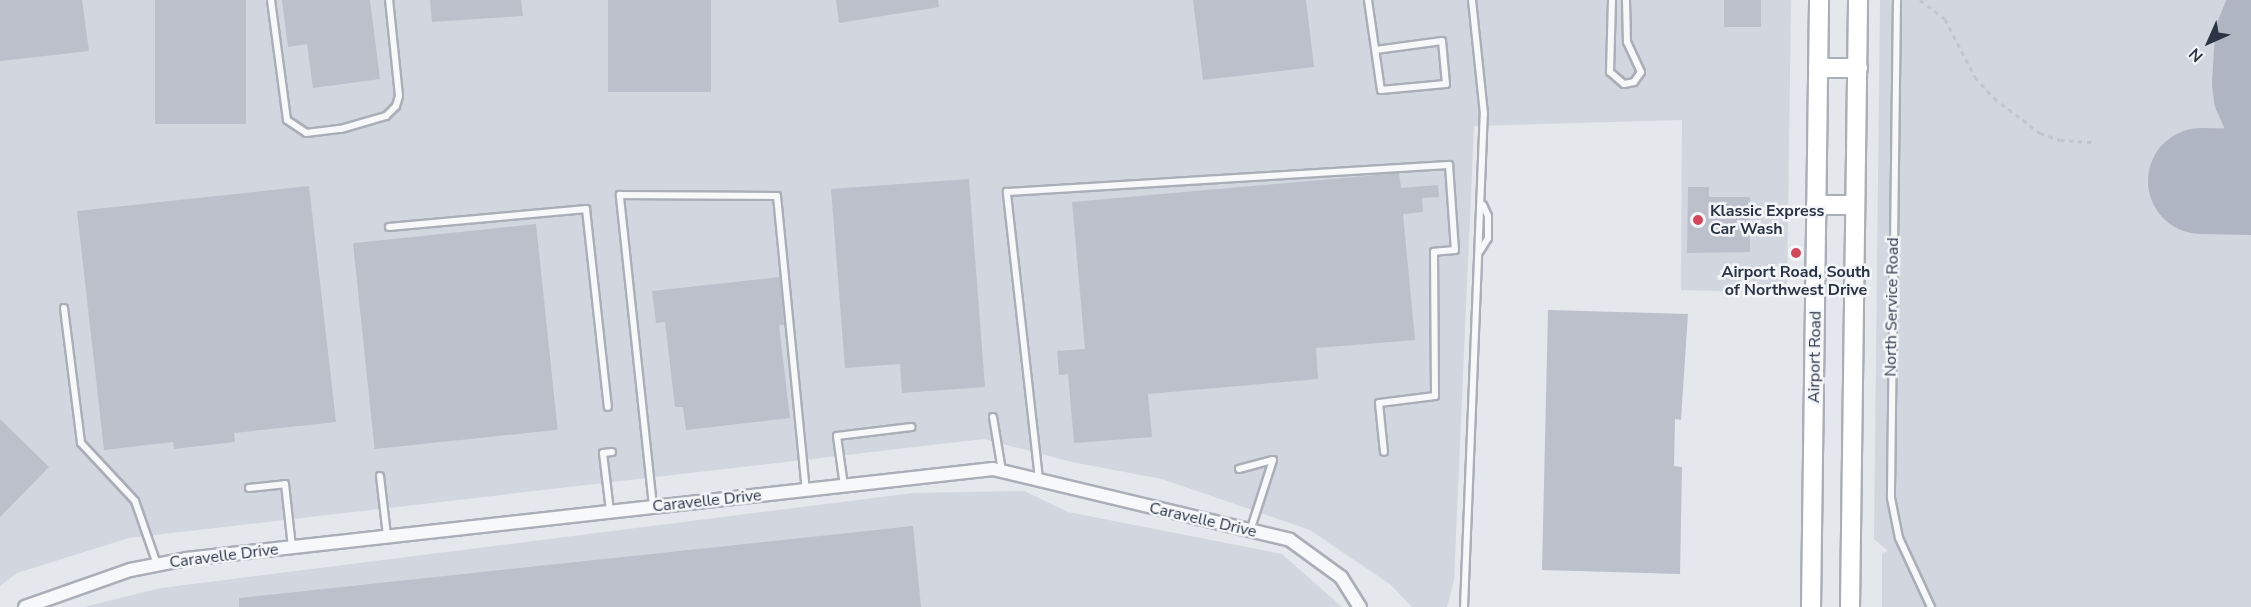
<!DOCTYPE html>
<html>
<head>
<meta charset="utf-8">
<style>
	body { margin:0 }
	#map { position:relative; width:2251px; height:607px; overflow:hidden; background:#e4e7ec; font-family:"Nunito Sans",sans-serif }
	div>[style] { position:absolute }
	.built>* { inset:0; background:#d2d6de }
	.taxiway>* { height:44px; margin:-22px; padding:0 22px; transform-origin:22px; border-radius:22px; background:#b0b6c1 }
	.runway>* { height:106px; margin:-53px; padding:0 53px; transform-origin:53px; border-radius:53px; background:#b0b6c1 }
	.building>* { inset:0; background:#bbc0ca; transform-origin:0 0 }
	.path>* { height:3px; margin-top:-1.5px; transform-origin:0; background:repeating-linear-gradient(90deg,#c2c5cb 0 4.5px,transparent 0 9px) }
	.roads { filter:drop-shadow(2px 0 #a9aeb7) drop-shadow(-2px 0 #a9aeb7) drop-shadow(0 2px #a9aeb7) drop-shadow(0 -2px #a9aeb7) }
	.lane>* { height:6px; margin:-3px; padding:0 3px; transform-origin:3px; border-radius:3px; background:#f7f8fa }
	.street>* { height:12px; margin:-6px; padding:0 6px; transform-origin:6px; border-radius:6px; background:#f7f8fa }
	.secondary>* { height:18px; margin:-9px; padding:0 9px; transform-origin:9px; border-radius:9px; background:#fff }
	.dots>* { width:16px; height:16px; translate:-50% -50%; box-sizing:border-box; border:3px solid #f4f6f9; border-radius:50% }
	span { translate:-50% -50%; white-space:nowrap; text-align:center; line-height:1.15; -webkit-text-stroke:5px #f4f6f9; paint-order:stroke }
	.poi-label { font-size:16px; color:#2b3445; font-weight:700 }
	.left { translate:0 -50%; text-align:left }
	.street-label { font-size:16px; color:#2b3445 }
	.north { position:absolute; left:2179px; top:12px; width:60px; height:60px; -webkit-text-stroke:4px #f4f6f9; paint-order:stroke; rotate:225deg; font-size:16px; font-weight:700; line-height:24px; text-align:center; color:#2b3445 }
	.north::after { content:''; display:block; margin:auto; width:21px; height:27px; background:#2b3445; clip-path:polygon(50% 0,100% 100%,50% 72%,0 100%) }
</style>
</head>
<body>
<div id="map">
	<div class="built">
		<i style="clip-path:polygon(0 0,1791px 0,1787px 293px,1681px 290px,1682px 120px,1474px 126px,1454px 580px,1447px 607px,1412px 607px,1391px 585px,1310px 530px,1162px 479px,1072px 462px,984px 439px,129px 538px,17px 573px,0 586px)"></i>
		<i style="clip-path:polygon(1880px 0,2251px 0,2251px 607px,1882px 607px,1882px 553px,1888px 551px,1874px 539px)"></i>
		<i style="clip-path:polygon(1024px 491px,1068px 512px,1282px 554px,1342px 607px,84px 607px,161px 588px,913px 493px)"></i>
	</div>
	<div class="taxiway">
		<i style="left:2250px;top:0;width:35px;rotate:112deg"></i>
		<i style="left:2237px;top:33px;width:50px;rotate:93.4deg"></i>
		<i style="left:2234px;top:83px;width:17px;rotate:83deg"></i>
		<i style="left:2236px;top:100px;width:37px;rotate:66deg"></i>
	</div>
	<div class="runway">
		<i style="left:2201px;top:181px;width:50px;rotate:1.1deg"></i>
	</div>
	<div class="building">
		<i style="clip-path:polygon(0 0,82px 0,89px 51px,0 61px)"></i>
		<i style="left:155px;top:0;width:91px;height:124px"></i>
		<i style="clip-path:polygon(282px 0,370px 0,380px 79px,313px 88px,307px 44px,288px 47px)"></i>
		<i style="clip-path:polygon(430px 0,521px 0,523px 16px,432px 22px)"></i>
		<i style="left:608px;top:0;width:103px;height:92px"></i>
		<i style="clip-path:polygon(836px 0,938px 0,939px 7px,839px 23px)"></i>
		<i style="clip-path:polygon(1193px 0,1306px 0,1314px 67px,1203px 80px)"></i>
		<i style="left:1724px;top:0;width:37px;height:27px"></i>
		<i style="clip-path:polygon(1399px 173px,1401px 188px,1438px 185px,1439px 197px,1422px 198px,1423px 212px,1403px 214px,1415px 340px,1316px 348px,1318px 379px,1148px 394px,1152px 437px,1074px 443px,1068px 374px,1059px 375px,1057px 351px,1085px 349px,1072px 202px)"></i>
		<i style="clip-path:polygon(969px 179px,985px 387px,902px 393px,900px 364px,845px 368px,831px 189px)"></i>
		<i style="clip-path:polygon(309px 186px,336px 422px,234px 433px,235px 442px,174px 449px,173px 442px,104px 450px,77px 211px)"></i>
		<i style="clip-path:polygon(1688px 187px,1709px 187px,1709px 197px,1750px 197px,1750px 252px,1687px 253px)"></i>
		<i style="left:536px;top:224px;width:207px;height:184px;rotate:84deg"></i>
		<i style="clip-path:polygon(780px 277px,784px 325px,779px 325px,790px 418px,686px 430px,683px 407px,675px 407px,665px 322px,656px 323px,652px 291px)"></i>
		<i style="clip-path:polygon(1548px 310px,1688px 314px,1681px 420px,1675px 419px,1674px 466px,1682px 467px,1680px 574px,1542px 570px)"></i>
		<i style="clip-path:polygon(0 419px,49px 467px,0 517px)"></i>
		<i style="clip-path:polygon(913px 526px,921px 607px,239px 607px,239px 598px)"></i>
	</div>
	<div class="path">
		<i style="left:1920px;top:0;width:31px;rotate:37deg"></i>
		<i style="left:1945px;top:19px;width:65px;rotate:62.7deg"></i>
		<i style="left:1975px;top:77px;width:28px;rotate:48deg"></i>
		<i style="left:1994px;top:98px;width:58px;rotate:37.3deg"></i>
		<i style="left:2040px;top:133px;width:21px;rotate:19deg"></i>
		<i style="left:2060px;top:140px;width:32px;rotate:4deg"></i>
	</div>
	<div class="roads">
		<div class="lane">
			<i style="left:271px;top:0;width:121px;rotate:82.4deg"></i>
			<i style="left:287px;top:120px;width:23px;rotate:34deg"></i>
			<i style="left:306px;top:133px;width:35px;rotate:-7deg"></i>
			<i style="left:341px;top:129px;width:47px;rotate:-16.1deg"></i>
			<i style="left:386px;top:116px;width:14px;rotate:-45deg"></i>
			<i style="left:396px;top:106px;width:10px;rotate:-73deg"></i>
			<i style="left:399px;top:96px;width:97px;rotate:-95.9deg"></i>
			<i style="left:1368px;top:0;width:91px;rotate:81.8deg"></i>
			<i style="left:1381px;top:90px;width:65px;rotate:-5.3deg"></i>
			<i style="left:1446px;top:84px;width:43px;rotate:-95.3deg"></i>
			<i style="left:1442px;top:41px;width:67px;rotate:172.2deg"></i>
			<i style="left:1612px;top:0;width:72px;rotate:91.6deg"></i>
			<i style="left:1610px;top:72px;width:18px;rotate:41deg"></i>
			<i style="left:1624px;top:84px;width:10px;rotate:-11deg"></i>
			<i style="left:1634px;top:82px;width:12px;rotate:-55deg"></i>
			<i style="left:1641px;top:72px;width:33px;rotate:-115deg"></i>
			<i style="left:1627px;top:42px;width:42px;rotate:-91.4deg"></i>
			<i style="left:1897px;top:0;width:498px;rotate:90.7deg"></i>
			<i style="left:1891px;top:498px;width:41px;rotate:78.7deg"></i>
			<i style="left:1899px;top:538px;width:76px;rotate:65.1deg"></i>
			<i style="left:389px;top:227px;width:198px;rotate:-5.2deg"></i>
			<i style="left:586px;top:209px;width:199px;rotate:83.7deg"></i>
			<i style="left:1480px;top:251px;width:15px;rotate:-58deg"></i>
			<i style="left:1488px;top:238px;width:22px;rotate:-90deg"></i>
			<i style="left:1488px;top:216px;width:12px;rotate:-114deg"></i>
			<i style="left:64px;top:308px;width:136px;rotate:82.8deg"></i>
			<i style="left:81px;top:443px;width:79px;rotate:47deg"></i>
			<i style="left:135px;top:501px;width:67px;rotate:70.8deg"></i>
			<i style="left:993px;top:417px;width:55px;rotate:80.5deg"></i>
			<i style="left:1239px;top:469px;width:35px;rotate:-15deg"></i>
			<i style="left:1273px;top:460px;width:75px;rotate:107.9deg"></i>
			<i style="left:380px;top:476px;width:60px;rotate:83.3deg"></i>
			<i style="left:1039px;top:479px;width:289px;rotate:-96.4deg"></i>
			<i style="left:1007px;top:192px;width:443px;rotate:-3.5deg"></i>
			<i style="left:1449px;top:165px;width:85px;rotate:86deg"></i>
			<i style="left:1455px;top:250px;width:21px;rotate:175deg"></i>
			<i style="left:1434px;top:252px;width:144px;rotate:89.6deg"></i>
			<i style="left:1435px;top:396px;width:56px;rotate:172.9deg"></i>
			<i style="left:1379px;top:403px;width:49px;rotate:84.2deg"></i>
			<i style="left:844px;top:486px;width:50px;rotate:-98deg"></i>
			<i style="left:837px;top:436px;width:75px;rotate:-6.9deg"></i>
			<i style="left:249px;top:488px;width:36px;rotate:-6deg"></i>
			<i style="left:285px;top:484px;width:63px;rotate:83.7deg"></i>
			<i style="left:653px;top:506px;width:313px;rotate:-96.1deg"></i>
			<i style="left:620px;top:195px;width:157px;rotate:0.4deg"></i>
			<i style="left:777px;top:196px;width:295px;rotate:84.4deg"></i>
			<i style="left:610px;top:511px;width:58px;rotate:-96.9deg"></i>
			<i style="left:603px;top:453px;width:9px;rotate:-6deg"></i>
			<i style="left:1464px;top:607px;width:493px;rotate:-87.7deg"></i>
			<i style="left:1484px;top:114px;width:115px;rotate:-96deg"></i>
		</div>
		<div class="street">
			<i style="left:25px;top:607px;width:111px;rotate:-19.4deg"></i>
			<i style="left:130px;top:570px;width:57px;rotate:-11.1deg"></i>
			<i style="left:186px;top:559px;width:812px;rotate:-6.36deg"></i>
			<i style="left:993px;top:469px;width:305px;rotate:13.4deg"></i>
			<i style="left:1290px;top:540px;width:63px;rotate:36deg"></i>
			<i style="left:1341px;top:577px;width:36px;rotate:58deg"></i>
		</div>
		<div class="secondary">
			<i style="left:1818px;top:68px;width:40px"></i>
			<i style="left:1816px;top:205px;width:39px"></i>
			<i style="left:1811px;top:607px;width:607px;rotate:-89.24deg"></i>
			<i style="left:1850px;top:607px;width:607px;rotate:-89.24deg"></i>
		</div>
	</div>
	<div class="dots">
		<i style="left:1698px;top:220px;background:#d1495b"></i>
		<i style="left:1796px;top:253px;background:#d1495b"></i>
	</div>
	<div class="poi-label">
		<span class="left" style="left:1710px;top:220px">Klassic Express<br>Car Wash</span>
		<span style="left:1796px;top:281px">Airport Road, South<br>of Northwest Drive</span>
	</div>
	<div class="street-label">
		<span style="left:1892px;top:307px;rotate:-89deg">North Service Road</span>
		<span style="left:1815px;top:357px;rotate:-89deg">Airport Road</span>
		<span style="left:707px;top:501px;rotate:-6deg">Caravelle Drive</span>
		<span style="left:1203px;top:520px;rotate:13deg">Caravelle Drive</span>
		<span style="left:224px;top:556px;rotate:-7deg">Caravelle Drive</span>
	</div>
	<div class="north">N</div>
</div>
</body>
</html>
